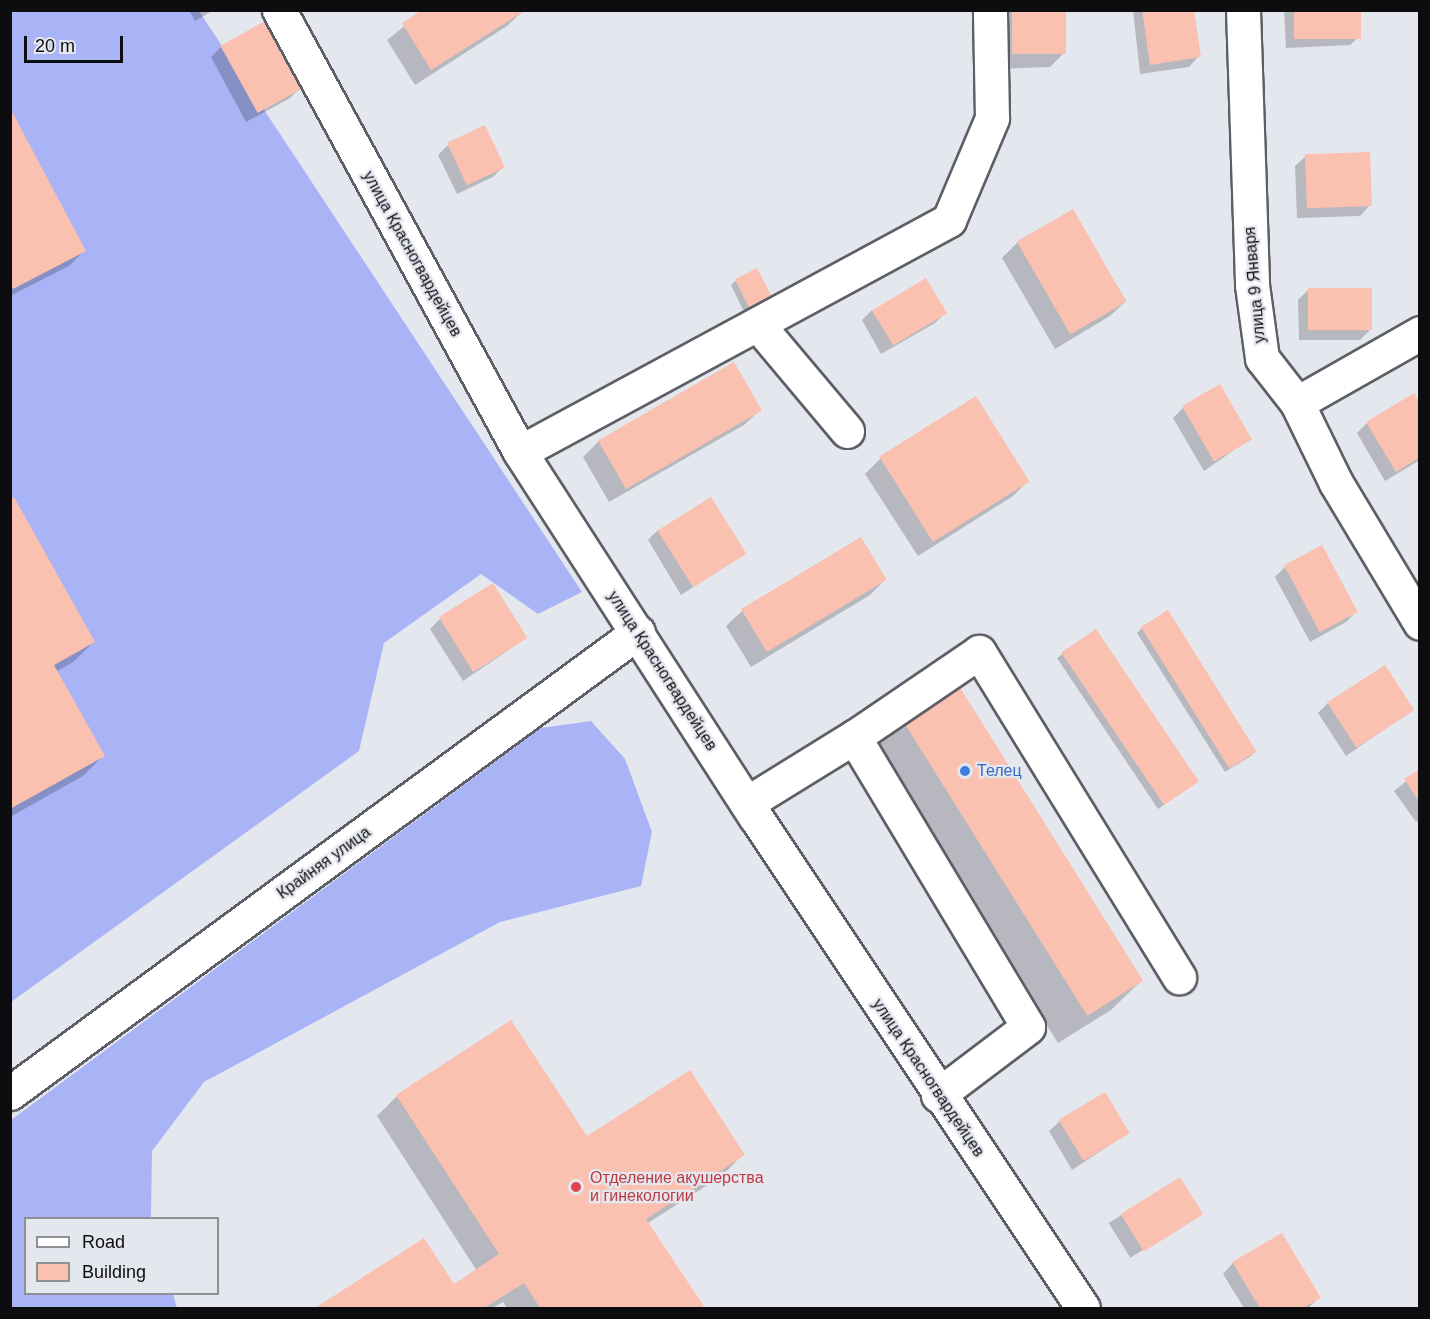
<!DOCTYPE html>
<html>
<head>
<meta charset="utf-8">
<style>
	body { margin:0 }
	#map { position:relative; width:1430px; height:1319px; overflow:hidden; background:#e5e7ef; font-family:Helvetica,sans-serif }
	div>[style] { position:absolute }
	.forest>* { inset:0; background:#a9b4f6 }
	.shadow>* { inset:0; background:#0003; transform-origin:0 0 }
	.building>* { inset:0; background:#fac0b0; transform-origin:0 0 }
	.roads { filter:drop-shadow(2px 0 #5e5f66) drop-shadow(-2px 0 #5e5f66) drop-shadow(0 2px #5e5f66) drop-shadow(0 -2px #5e5f66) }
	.minor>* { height:33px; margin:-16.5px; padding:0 16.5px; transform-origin:16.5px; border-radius:16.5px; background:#fff }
	.dots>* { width:16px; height:16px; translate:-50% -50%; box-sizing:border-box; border:3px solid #e5e7ef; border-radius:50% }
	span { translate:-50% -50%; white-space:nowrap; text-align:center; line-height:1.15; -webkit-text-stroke:4.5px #e5e7ef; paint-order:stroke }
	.street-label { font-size:16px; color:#0d0d10 }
	.shop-label { font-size:16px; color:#366cbe }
	.left { translate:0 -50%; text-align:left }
	.health-label { font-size:16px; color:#be3a42 }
	.frame { position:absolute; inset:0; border:12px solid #0d0d10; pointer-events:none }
	.legend { position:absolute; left:24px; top:1217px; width:195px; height:78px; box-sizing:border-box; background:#e5e7ef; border:2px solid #8f9096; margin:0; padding:8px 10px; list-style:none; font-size:18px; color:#0d0d10 }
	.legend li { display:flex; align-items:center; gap:12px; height:30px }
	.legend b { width:30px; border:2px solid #8f9096 }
	.scale { position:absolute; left:24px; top:36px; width:99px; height:27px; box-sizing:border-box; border:3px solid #0d0d10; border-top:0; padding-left:8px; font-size:18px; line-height:21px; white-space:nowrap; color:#0d0d10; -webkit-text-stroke:4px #e5e7ef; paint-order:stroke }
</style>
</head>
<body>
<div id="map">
	<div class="forest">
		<i style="clip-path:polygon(11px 11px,199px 11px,582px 592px,538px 614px,481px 574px,384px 643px,359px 751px,11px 1002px)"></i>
		<i style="clip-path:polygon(591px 721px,625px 759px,652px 832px,641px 886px,500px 922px,204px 1082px,152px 1151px,151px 1218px,26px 1218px,26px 1294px,173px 1294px,177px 1308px,11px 1308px,11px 1120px,541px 728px)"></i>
	</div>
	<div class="shadow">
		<i style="clip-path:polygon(189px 10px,214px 10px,195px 21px)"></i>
		<i style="clip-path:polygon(425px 10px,523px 11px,507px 26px,415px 85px,387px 40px)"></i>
		<i style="clip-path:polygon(996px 10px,1064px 10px,1066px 51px,1050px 67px,998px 69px)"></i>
		<i style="clip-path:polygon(1133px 10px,1192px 10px,1199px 56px,1189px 67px,1140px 74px)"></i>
		<i style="clip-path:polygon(1284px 10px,1359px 10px,1361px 35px,1350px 45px,1286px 48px)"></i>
		<i style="clip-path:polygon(221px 47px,300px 88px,290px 98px,246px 122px,211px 57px)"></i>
		<i style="clip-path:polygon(10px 111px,84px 251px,69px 266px,10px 296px)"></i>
		<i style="clip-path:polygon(448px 145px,503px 167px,493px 177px,457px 194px,438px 155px)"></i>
		<i style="clip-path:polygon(1306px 156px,1370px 205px,1360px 216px,1297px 218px,1295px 166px)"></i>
		<i style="clip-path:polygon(1072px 211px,1126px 301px,1110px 316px,1055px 349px,1002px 258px,1017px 243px)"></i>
		<i style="clip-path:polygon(736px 280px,771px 299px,745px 314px,731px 285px)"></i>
		<i style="clip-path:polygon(1308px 290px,1370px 330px,1360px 340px,1299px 340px,1298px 300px)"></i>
		<i style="clip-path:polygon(872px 310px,945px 313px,935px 323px,881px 354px,862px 320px)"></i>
		<i style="clip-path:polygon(976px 398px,1028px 481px,1013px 496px,918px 556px,865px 474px,881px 458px)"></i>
		<i style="clip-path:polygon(1420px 406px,1420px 460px,1385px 481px,1357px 433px,1367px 423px)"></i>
		<i style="clip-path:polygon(1183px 408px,1250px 439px,1204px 471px,1173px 418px)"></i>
		<i style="clip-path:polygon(760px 410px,744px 425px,609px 502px,583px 457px,599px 441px)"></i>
		<i style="clip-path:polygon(10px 501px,94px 642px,73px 662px,56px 672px,103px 756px,83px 776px,10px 817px)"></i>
		<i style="clip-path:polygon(658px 530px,744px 554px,681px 595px,648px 540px)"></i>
		<i style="clip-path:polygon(861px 539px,886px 579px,870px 595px,751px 667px,726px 626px,742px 611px)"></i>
		<i style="clip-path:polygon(1285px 567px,1356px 612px,1346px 622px,1310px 642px,1275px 577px)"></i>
		<i style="clip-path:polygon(440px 619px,526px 638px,463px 681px,430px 629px)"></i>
		<i style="clip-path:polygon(1142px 628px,1255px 751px,1251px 756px,1225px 772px,1137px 633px)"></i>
		<i style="clip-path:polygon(1095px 631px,1191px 786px,1158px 809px,1057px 658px)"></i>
		<i style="clip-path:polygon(953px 680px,1140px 982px,1111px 1010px,1058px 1043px,870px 742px)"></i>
		<i style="clip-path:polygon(1328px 703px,1412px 710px,1346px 756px,1318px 713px)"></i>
		<i style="clip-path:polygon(1420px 770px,1420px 820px,1416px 822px,1394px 791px)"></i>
		<i style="clip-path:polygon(397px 1096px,586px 1138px,743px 1154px,723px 1175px,648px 1223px,703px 1308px,507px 1308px,503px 1302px,493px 1308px,318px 1308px,424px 1240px,454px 1286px,477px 1271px,377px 1116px)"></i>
		<i style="clip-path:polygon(1060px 1121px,1128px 1133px,1072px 1170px,1049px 1131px)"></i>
		<i style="left:1179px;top:1179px;width:41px;height:83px;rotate:58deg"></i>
		<i style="clip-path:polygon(1233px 1263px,1319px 1298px,1308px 1308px,1244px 1308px,1223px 1274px)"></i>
	</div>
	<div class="building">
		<i style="clip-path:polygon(422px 10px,526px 10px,431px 70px,402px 23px)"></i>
		<i style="left:1012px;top:10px;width:54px;height:44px"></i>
		<i style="clip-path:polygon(1142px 10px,1194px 10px,1201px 57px,1150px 65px)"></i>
		<i style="left:1294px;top:10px;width:67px;height:29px"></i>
		<i style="left:265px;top:21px;width:77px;height:51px;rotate:61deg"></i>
		<i style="clip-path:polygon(10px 108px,86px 251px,13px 289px,10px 285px)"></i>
		<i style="left:485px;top:125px;width:47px;height:42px;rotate:65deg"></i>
		<i style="left:1370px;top:152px;width:54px;height:65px;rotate:88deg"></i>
		<i style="left:1073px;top:209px;width:107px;height:65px;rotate:60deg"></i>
		<i style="left:757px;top:268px;width:35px;height:25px;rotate:63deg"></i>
		<i style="left:926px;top:278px;width:41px;height:63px;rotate:59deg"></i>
		<i style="left:1372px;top:288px;width:42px;height:64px;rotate:90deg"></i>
		<i style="left:734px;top:362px;width:56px;height:157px;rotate:60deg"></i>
		<i style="left:1220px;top:384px;width:64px;height:44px;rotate:60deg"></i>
		<i style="clip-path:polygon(1414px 393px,1420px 403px,1420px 457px,1396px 472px,1366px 422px)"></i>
		<i style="left:976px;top:396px;width:101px;height:114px;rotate:58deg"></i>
		<i style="clip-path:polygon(14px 497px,95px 642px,54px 665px,105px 756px,10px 809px,10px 499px)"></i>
		<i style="left:711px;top:497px;width:67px;height:63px;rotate:58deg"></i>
		<i style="left:861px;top:537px;width:50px;height:140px;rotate:59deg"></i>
		<i style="left:1322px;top:545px;width:76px;height:43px;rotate:62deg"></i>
		<i style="left:493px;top:583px;width:65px;height:64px;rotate:58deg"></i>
		<i style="left:1168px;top:610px;width:167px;height:32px;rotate:58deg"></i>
		<i style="left:1096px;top:629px;width:184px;height:42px;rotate:56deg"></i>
		<i style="left:1385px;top:665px;width:54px;height:69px;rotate:57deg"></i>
		<i style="left:954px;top:678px;width:357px;height:66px;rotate:58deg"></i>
		<i style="clip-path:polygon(1420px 769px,1420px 803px,1404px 779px)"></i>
		<i style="clip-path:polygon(511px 1020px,587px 1136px,690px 1070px,745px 1155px,646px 1219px,705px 1308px,540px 1308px,524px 1283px,484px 1308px,315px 1308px,424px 1238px,454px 1284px,499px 1254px,396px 1095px)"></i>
		<i style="left:1105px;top:1092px;width:48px;height:54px;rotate:59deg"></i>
		<i style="left:1180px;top:1177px;width:44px;height:70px;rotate:58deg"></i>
		<i style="clip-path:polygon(1282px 1233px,1321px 1298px,1303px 1308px,1260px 1308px,1232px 1262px)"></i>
	</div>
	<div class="roads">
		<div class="minor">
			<i style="left:279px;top:10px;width:503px;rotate:61.4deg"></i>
			<i style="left:520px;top:452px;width:433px;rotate:57.2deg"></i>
			<i style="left:755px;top:816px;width:591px;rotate:56.31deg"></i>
			<i style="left:1243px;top:10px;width:275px;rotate:88.1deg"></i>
			<i style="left:1252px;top:285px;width:74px;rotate:82.2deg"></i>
			<i style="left:1262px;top:358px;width:57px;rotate:52.1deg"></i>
			<i style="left:1297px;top:403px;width:89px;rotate:64deg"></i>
			<i style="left:1336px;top:483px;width:163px;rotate:59deg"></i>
			<i style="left:759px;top:326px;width:137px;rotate:50deg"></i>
			<i style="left:1297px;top:403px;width:142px;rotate:-29.6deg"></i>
			<i style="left:520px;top:452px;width:488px;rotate:-28.4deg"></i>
			<i style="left:949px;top:220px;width:111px;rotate:-67.1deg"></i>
			<i style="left:992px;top:118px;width:108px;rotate:-91.1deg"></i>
			<i style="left:854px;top:737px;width:151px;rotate:-34.2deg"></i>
			<i style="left:979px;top:652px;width:382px;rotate:58.4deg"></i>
			<i style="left:747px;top:803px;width:126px;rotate:-31.7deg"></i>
			<i style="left:854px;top:737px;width:338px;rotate:59deg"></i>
			<i style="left:1028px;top:1027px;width:113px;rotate:142.9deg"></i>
			<i style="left:10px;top:1093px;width:779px;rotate:-36.28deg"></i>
		</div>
	</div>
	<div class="dots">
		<i style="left:965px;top:771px;background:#3f7fe0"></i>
		<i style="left:576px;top:1187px;background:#e0444e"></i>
	</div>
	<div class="street-label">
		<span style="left:412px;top:254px;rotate:61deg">улица Красногвардейцев</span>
		<span style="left:1255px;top:285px;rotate:-95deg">улица 9 Января</span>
		<span style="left:662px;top:671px;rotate:57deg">улица Красногвардейцев</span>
		<span style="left:324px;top:863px;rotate:-36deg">Крайняя улица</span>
		<span style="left:928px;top:1078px;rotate:56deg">улица Красногвардейцев</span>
	</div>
	<div class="shop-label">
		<span class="left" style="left:977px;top:771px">Телец</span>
	</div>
	<div class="health-label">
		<span class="left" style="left:590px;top:1187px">Отделение акушерства<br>и гинекологии</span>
	</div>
	<div class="frame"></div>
	<ul class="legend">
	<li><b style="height:8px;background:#fff"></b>Road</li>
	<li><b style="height:16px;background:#fac0b0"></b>Building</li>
	</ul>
	<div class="scale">20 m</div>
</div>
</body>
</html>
